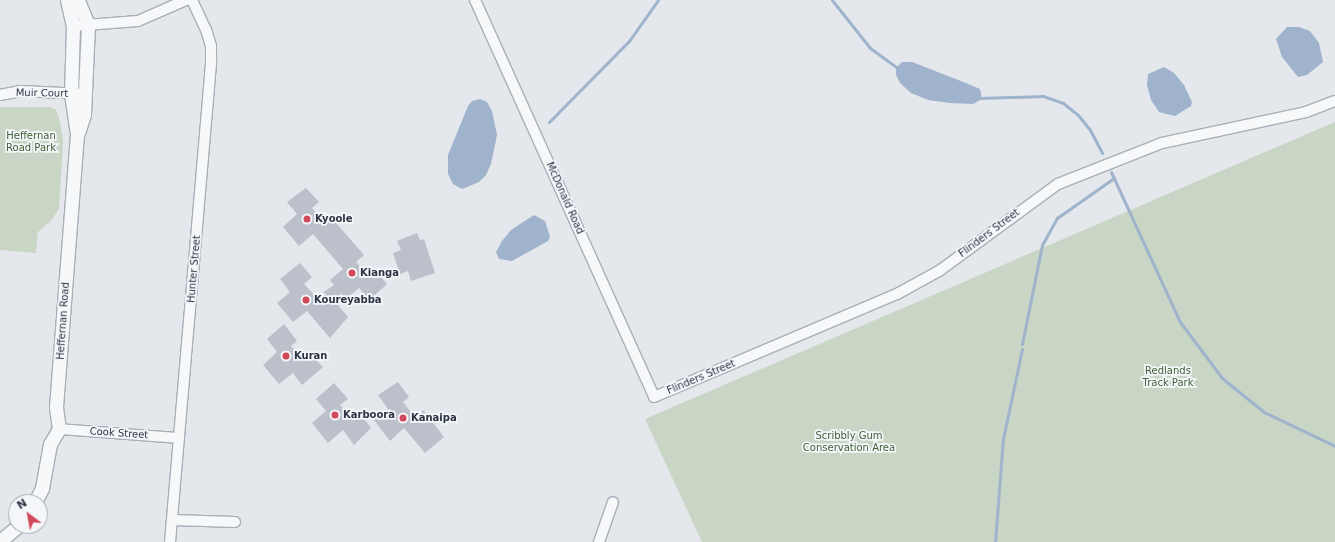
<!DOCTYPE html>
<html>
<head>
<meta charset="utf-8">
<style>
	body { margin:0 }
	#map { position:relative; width:1335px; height:542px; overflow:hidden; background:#e4e7ec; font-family:"DejaVu Sans",sans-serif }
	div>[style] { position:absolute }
	.green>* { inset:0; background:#c9d6c5 }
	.water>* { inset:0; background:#9fb4cc }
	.stream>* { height:3px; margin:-1.5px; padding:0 1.5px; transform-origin:1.5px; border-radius:1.5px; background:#9fb4cc }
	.building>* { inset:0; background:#bbc0ca }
	.roads { filter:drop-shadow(1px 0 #a9aeb7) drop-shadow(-1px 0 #a9aeb7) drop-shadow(0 1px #a9aeb7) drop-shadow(0 -1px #a9aeb7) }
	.minor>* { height:10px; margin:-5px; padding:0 5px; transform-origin:5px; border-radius:5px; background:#f7f8fa }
	.tertiary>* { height:13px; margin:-6.5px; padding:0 6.5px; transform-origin:6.5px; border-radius:6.5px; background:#f7f8fa }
	.dots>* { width:11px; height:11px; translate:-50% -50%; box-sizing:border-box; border:2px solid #f4f6f9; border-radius:50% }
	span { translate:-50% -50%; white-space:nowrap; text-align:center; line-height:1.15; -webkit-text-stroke:3.5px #f4f6f9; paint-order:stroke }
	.street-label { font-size:10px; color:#2b3445 }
	.park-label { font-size:10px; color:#3f6138 }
	.poi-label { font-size:10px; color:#2b3445; font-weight:700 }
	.left { translate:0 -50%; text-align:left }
	.north { position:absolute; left:8px; top:494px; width:40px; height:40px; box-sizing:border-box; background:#f4f6f9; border:1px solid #a4a8b1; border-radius:50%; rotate:328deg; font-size:11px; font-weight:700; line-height:16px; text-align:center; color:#2b3445 }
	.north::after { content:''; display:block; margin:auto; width:14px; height:18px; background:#d1495b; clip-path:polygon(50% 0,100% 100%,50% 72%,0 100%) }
</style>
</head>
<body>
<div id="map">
	<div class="green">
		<i style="clip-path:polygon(0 107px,49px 107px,56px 110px,60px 121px,63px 142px,59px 208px,52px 220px,38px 232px,36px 253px,0 250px)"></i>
		<i style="clip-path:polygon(1335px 122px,1335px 542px,702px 542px,645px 419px)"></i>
	</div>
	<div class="water">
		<i style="clip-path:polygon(1287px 27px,1299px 27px,1310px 31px,1319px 43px,1323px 62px,1307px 75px,1298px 77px,1282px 57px,1276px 39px)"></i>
		<i style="clip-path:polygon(902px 62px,912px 62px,966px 83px,980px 89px,982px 99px,973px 104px,950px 103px,928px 100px,911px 93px,900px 83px,896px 75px,896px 68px)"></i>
		<i style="clip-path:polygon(1164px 67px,1174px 73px,1184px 85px,1192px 102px,1191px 106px,1175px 116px,1159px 112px,1151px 100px,1147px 85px,1148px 74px)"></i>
		<i style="clip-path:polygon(480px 99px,487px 102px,492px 111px,497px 135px,491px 164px,486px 175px,479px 182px,462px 189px,453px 184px,448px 174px,448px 155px,468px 106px,472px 101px)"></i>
		<i style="clip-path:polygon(534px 215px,545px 221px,550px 237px,548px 241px,512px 261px,499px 259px,496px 252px,502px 241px,511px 230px)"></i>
	</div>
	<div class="stream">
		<i style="left:832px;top:0;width:61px;rotate:51.6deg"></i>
		<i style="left:870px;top:48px;width:36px;rotate:36deg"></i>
		<i style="left:980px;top:98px;width:63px;rotate:-1.8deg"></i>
		<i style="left:1043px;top:96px;width:21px;rotate:19deg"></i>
		<i style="left:1063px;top:103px;width:19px;rotate:39deg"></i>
		<i style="left:1078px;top:115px;width:19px;rotate:51deg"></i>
		<i style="left:1090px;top:130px;width:26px;rotate:62deg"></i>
		<i style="left:549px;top:122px;width:114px;rotate:-45.4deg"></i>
		<i style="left:629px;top:41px;width:50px;rotate:-54.7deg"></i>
		<i style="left:1111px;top:172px;width:165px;rotate:65.3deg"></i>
		<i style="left:1180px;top:322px;width:70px;rotate:53.1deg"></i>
		<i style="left:1222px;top:378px;width:54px;rotate:39deg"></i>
		<i style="left:1264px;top:412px;width:79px;rotate:25.6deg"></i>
		<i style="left:1022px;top:344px;width:101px;rotate:-78.6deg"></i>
		<i style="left:1042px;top:245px;width:31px;rotate:-61deg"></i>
		<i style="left:1057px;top:218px;width:70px;rotate:-35.1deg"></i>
		<i style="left:995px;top:542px;width:103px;rotate:-85.6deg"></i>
		<i style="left:1003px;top:439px;width:92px;rotate:-78.1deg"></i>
	</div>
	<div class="building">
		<i style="clip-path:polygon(306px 188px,319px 202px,312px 208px,323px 221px,330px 216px,364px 255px,356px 262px,368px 276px,375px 270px,387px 284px,369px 300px,359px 288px,338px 305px,348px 317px,330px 338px,307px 311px,293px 322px,277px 303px,290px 292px,280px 279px,300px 263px,312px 277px,304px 284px,316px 297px,334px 285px,330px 280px,343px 269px,313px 234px,299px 246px,283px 227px,297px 214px,287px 202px)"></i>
		<i style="clip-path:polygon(417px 233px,420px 240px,424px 239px,435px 273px,411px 281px,408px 271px,400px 274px,393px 253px,401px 250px,397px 241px)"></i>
		<i style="clip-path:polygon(284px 324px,297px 341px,291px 346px,302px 359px,309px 353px,323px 367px,302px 385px,293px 373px,279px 384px,263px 365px,277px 352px,267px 339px)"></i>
		<i style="clip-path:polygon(398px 382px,409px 397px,403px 402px,414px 416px,423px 410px,444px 437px,425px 453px,404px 428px,390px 441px,374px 420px,388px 409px,378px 395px)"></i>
		<i style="clip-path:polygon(334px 383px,348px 399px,340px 405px,352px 419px,359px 412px,371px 428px,354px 445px,343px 430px,328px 443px,312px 423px,326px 411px,316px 399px)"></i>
	</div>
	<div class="roads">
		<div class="minor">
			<i style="left:475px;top:0;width:435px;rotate:65.7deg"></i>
			<i style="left:654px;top:397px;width:264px;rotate:-23deg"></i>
			<i style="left:897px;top:294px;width:48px;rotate:-28.7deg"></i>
			<i style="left:939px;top:271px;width:147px;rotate:-36.2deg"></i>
			<i style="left:1058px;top:184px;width:112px;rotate:-21.5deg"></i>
			<i style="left:1162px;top:143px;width:147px;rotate:-12.1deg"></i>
			<i style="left:1306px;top:112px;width:31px;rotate:-21deg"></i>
			<i style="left:73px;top:26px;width:65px;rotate:-4.4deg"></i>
			<i style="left:138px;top:21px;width:52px;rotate:-23.6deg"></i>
			<i style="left:0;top:95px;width:21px;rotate:-11deg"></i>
			<i style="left:21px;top:91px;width:63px;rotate:2.7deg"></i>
			<i style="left:59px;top:429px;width:120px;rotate:4.3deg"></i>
			<i style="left:173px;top:520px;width:62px;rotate:1.8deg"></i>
			<i style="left:170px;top:542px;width:483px;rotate:-85.1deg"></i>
			<i style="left:211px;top:61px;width:15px;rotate:-90deg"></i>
			<i style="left:211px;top:46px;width:17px;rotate:-107deg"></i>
			<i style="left:206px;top:30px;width:33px;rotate:-115deg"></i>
			<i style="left:599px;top:542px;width:42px;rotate:-70.7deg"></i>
		</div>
		<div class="tertiary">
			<i style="left:67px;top:0;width:27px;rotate:77deg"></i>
			<i style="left:73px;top:26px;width:68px;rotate:91.7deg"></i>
			<i style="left:71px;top:94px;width:40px;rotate:81.5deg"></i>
			<i style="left:35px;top:502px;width:16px;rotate:-63deg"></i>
			<i style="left:42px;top:488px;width:45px;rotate:-79.7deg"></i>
			<i style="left:50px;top:444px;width:17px;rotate:-59deg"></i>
			<i style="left:59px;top:429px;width:22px;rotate:-98deg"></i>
			<i style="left:56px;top:407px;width:272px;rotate:-85.6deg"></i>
			<i style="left:77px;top:136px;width:23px;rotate:-72deg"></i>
			<i style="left:84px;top:114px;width:89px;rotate:-87.4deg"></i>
			<i style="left:88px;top:25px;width:27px;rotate:-112deg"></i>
			<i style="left:0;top:541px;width:23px;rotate:-40deg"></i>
		</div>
	</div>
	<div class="dots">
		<i style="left:307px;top:219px;background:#d1495b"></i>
		<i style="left:352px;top:273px;background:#d1495b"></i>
		<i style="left:306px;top:300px;background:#d1495b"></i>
		<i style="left:286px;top:356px;background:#d1495b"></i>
		<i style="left:335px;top:415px;background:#d1495b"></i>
		<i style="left:403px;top:418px;background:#d1495b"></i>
	</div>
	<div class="street-label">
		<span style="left:42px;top:93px;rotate:1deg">Muir Court</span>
		<span style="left:565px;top:198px;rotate:66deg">McDonald Road</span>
		<span style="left:989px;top:233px;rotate:-37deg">Flinders Street</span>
		<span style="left:194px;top:269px;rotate:-85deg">Hunter Street</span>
		<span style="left:63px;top:321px;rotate:-86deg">Heffernan Road</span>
		<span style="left:701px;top:377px;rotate:-23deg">Flinders Street</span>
		<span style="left:119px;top:433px;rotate:4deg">Cook Street</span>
	</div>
	<div class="park-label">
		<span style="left:31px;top:141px">Heffernan<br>Road Park</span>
		<span style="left:1168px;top:376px">Redlands<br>Track Park</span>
		<span style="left:849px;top:441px">Scribbly Gum<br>Conservation Area</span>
	</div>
	<div class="poi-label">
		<span class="left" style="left:315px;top:219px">Kyoole</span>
		<span class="left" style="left:360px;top:273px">Kianga</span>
		<span class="left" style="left:314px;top:300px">Koureyabba</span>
		<span class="left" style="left:294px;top:356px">Kuran</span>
		<span class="left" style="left:343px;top:415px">Karboora</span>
		<span class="left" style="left:411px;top:418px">Kanaipa</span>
	</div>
	<div class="north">N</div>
</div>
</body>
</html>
